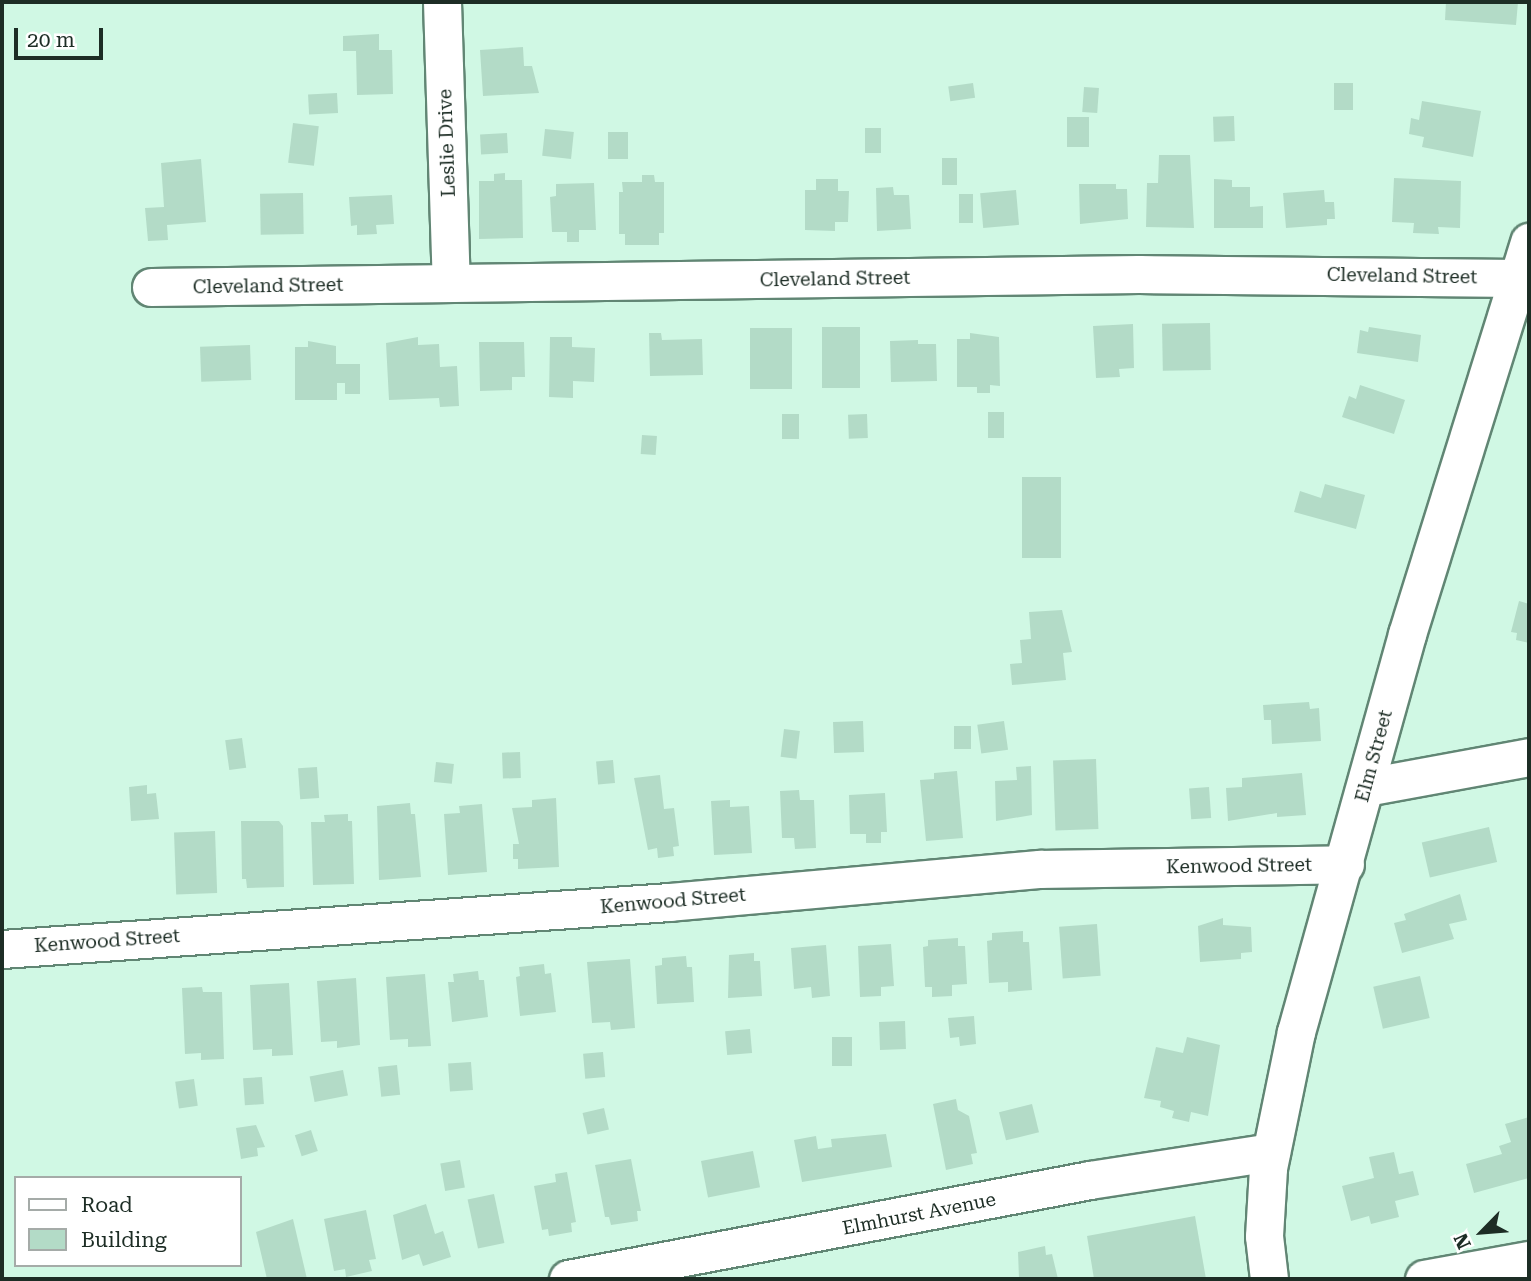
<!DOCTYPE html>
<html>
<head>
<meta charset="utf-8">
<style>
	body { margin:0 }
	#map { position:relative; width:1531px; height:1281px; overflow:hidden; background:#d0f8e4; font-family:"Roboto Serif",serif }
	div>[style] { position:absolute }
	.building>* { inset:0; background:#b3dbc7; transform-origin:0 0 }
	.roads { filter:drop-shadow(2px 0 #618674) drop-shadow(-2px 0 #618674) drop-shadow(0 2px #618674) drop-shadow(0 -2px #618674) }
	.minor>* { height:37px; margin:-18.5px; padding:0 18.5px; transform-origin:18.5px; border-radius:18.5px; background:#fff }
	span { translate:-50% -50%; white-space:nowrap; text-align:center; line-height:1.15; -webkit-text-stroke:7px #fff; paint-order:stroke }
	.street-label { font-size:19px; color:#1d2d25 }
	.frame { position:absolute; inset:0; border:4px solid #1d2d25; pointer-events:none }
	.legend { position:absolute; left:14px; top:1176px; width:228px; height:91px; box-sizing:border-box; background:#fff; border:2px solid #a5aba8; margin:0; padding:9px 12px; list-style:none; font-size:21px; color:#1d2d25 }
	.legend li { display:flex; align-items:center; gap:14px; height:35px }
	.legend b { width:35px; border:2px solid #a5aba8 }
	.north { position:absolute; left:1447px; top:1197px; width:70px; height:70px; -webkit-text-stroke:5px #fff; paint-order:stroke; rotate:245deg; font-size:19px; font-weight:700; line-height:28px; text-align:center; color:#1d2d25 }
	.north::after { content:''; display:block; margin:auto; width:24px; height:32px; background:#1d2d25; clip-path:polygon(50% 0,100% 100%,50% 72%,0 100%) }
	.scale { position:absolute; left:14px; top:28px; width:89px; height:32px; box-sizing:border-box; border:4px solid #1d2d25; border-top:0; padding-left:9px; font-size:21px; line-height:24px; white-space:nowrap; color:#1d2d25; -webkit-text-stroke:5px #fff; paint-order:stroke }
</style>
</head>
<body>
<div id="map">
	<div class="building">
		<i style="clip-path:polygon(1446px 2px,1518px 2px,1516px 25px,1445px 20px)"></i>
		<i style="clip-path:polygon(379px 34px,379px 50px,392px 50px,393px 94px,357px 95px,356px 51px,343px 51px,343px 36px)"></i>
		<i style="clip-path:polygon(523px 47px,524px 66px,532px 66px,539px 93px,483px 96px,480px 50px)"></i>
		<i style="left:973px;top:83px;width:15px;height:25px;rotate:82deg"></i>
		<i style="left:1334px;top:83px;width:19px;height:27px"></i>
		<i style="left:1084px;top:87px;width:15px;height:25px;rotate:4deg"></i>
		<i style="left:337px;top:93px;width:20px;height:29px;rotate:87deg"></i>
		<i style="clip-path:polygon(1422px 101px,1481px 111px,1473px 157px,1422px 147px,1424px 137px,1409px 134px,1411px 118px,1419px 120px)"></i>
		<i style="left:1234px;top:116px;width:25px;height:21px;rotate:88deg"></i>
		<i style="left:1067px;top:117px;width:22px;height:30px"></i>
		<i style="left:293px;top:123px;width:26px;height:40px;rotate:7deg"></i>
		<i style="left:865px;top:128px;width:16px;height:25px"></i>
		<i style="left:545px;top:129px;width:29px;height:27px;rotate:6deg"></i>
		<i style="left:628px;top:132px;width:27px;height:20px;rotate:90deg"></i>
		<i style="left:507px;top:133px;width:20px;height:27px;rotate:87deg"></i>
		<i style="clip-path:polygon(1159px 155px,1190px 155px,1194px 228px,1146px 227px,1147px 183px,1158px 183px)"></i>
		<i style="left:942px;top:158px;width:15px;height:27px"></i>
		<i style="clip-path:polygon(201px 159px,206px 222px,167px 225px,168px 240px,148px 241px,145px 208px,164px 207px,161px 163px)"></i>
		<i style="clip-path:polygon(505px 173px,505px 180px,522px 180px,523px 238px,479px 239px,479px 181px,494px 181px,494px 174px)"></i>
		<i style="clip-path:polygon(642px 175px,654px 175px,655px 182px,664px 182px,664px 233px,659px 233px,659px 245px,625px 245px,625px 234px,619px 234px,619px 192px,623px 192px,622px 182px,642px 182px)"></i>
		<i style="clip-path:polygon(1394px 178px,1461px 181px,1460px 228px,1438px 227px,1439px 234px,1413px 233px,1414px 223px,1392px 222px)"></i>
		<i style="clip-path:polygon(816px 179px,838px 179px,838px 191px,849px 191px,848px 222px,835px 222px,835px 231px,805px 230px,805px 190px,816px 190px)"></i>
		<i style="clip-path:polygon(1214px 179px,1232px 180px,1232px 187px,1250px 187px,1250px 207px,1263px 206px,1263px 228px,1214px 228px)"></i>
		<i style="clip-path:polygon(594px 183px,596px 230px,579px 230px,579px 242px,567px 242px,567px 232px,552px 232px,550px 197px,556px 196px,556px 184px)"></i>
		<i style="clip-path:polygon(1079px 184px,1116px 184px,1116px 189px,1127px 189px,1128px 219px,1080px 224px)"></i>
		<i style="clip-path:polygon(893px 187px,894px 195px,909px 195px,911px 229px,877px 231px,876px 188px)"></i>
		<i style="left:1016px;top:190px;width:35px;height:36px;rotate:85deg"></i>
		<i style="clip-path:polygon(1324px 190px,1325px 202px,1334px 202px,1335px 219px,1327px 219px,1327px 225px,1286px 228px,1283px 193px)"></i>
		<i style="left:303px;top:193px;width:41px;height:43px;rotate:89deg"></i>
		<i style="left:959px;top:194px;width:14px;height:29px"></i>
		<i style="clip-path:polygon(392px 195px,394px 224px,376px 225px,377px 234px,357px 235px,357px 225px,351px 226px,349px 197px)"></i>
		<i style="left:1210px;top:323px;width:47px;height:48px;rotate:89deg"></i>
		<i style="clip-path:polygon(1133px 324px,1134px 368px,1119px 369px,1120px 377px,1096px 378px,1093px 326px)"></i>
		<i style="left:822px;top:327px;width:38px;height:61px"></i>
		<i style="clip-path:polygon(1369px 327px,1421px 335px,1418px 362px,1357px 353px,1360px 330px,1368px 332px)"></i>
		<i style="left:750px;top:328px;width:42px;height:61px"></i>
		<i style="clip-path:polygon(649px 333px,661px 333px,662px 340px,702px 339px,703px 375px,650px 376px)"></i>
		<i style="clip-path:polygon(970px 333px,999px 337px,1000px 386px,990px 385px,990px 393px,977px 393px,977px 387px,957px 387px,957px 339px,970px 339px)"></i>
		<i style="clip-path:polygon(418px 337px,418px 345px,439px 344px,440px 367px,457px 366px,459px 406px,440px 407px,439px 398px,389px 400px,386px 343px)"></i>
		<i style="clip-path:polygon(550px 337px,572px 337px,572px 347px,595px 348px,594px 382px,573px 381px,573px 398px,549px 397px)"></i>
		<i style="clip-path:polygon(918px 340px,918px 344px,936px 344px,937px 381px,891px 382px,890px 341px)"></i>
		<i style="clip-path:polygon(308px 341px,336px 346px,336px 364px,360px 364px,360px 394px,345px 394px,345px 383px,337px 383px,337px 400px,295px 400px,295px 347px,308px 347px)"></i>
		<i style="clip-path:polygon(479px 342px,524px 342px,525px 377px,512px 377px,512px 390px,480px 391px)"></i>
		<i style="left:250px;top:345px;width:35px;height:50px;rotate:88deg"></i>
		<i style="clip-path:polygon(1360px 385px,1405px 400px,1394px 434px,1342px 417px,1349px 396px,1356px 399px)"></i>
		<i style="left:988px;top:412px;width:16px;height:26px"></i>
		<i style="left:782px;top:414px;width:17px;height:25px"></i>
		<i style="left:867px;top:414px;width:24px;height:19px;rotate:88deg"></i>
		<i style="left:642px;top:435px;width:15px;height:19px;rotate:4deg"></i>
		<i style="left:1022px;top:477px;width:39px;height:81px"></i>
		<i style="clip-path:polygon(1325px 484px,1365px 495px,1356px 529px,1294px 512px,1300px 491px,1321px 498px)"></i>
		<i style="clip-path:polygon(1519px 601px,1529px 604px,1529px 643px,1516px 640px,1517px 633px,1511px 632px)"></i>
		<i style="clip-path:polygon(1062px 610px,1072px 652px,1063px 653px,1066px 680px,1012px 685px,1010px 664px,1022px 663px,1020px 640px,1031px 639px,1029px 612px)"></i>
		<i style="clip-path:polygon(1309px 702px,1310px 709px,1319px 708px,1321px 741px,1272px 744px,1271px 720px,1264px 720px,1263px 705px)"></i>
		<i style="left:863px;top:721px;width:31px;height:30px;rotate:88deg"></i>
		<i style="left:1004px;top:721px;width:29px;height:27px;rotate:82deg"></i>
		<i style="left:971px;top:726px;width:23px;height:17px;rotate:90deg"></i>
		<i style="left:784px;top:729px;width:16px;height:28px;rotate:7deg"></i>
		<i style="left:242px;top:738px;width:30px;height:17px;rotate:82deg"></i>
		<i style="left:520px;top:752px;width:26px;height:18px;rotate:88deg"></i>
		<i style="left:1096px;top:759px;width:70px;height:43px;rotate:88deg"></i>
		<i style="left:613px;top:760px;width:23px;height:17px;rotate:85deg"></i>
		<i style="left:436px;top:762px;width:18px;height:20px;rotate:6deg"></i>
		<i style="clip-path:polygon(1031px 766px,1032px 815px,996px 821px,995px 781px,1017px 780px,1016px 767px)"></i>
		<i style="left:317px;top:767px;width:31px;height:19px;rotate:86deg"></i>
		<i style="clip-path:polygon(957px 771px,963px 838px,926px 841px,920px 780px,934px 779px,934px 773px)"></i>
		<i style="clip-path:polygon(1302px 773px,1306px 815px,1277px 817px,1277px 813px,1228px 821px,1226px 788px,1242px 787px,1242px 778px)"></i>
		<i style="clip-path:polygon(660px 775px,664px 809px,674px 808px,679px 846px,673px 847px,674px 856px,658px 858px,657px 848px,648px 850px,634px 778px)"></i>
		<i style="clip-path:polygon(147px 785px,147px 794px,156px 793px,159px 819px,131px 821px,129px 787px)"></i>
		<i style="left:1209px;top:787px;width:31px;height:20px;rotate:86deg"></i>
		<i style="clip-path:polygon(799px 790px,800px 800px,814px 800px,816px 848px,795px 849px,794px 838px,782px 838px,780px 791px)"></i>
		<i style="clip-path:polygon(885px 793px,887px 832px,881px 832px,881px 843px,866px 843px,866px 834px,850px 834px,849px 795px)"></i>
		<i style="clip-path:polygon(556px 798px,559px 867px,518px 869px,518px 859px,513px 859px,513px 844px,519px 844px,512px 808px,532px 807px,532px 800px)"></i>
		<i style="clip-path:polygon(730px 800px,730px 807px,749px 806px,752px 853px,714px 855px,711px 801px)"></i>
		<i style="clip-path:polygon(410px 803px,411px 814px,415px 814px,421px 877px,379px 880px,377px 806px)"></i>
		<i style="clip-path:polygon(482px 804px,487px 872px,448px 875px,444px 814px,460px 813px,459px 806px)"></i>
		<i style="clip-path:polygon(348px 814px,348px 821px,352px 821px,354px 884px,313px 885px,311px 822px,325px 822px,324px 815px)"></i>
		<i style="clip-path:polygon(241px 821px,279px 821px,283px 826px,284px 887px,247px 888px,246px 879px,242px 879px)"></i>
		<i style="left:1489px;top:827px;width:36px;height:69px;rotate:77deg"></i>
		<i style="left:215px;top:831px;width:62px;height:41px;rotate:88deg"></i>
		<i style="clip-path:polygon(1460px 894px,1467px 920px,1449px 924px,1454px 939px,1402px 953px,1394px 923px,1406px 920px,1404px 914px)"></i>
		<i style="clip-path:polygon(1223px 918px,1223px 925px,1251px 927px,1252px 952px,1241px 953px,1241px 959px,1200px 962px,1198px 926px)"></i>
		<i style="left:1097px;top:924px;width:52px;height:38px;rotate:86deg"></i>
		<i style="clip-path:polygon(1023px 931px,1023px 942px,1029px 942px,1032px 990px,1008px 992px,1008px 982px,989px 983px,987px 941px,992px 940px,992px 933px)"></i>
		<i style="clip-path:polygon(958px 938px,958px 946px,965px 946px,967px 984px,952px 985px,952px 996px,932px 997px,932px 987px,925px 987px,923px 947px,928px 946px,928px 940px)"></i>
		<i style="clip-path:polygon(891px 944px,894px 986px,881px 987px,881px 996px,860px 997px,858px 946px)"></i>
		<i style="clip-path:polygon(826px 945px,830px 996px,812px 998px,811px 987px,794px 989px,791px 948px)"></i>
		<i style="clip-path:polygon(754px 953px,754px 961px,760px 961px,762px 996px,728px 998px,729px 955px)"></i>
		<i style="clip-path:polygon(686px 956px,687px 967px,692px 967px,694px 1002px,657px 1004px,655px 966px,662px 965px,662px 958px)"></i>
		<i style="clip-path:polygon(630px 959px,635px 1028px,611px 1030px,610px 1022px,592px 1023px,587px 962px)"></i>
		<i style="clip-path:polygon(544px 964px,545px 974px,551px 973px,556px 1012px,520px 1016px,516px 977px,520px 976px,519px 967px)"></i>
		<i style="clip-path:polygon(478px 971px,479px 980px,484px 980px,488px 1017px,452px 1022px,448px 982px,454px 982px,453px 974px)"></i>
		<i style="clip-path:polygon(425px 974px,431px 1046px,408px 1047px,408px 1039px,390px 1040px,386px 977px)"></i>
		<i style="left:1420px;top:976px;width:43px;height:48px;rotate:77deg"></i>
		<i style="clip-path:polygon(356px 978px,360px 1045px,337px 1048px,337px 1041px,321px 1042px,317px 981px)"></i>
		<i style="clip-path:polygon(289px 983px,293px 1055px,272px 1056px,272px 1049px,253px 1050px,250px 985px)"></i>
		<i style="clip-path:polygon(202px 987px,203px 992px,222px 992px,224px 1059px,201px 1060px,201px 1053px,185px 1054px,182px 988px)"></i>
		<i style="clip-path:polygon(974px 1016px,976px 1044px,960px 1046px,959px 1037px,950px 1038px,948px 1018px)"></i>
		<i style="left:905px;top:1021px;width:28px;height:26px;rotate:88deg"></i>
		<i style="left:750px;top:1029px;width:24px;height:25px;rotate:85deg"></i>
		<i style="left:832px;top:1037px;width:20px;height:29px"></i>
		<i style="clip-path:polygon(1187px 1037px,1220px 1045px,1208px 1116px,1191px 1112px,1189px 1122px,1172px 1118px,1174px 1111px,1160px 1107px,1161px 1101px,1144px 1098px,1156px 1047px,1183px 1053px)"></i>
		<i style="left:603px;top:1052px;width:25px;height:20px;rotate:85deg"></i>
		<i style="left:471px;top:1062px;width:28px;height:23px;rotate:86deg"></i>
		<i style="left:397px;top:1065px;width:30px;height:19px;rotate:84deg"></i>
		<i style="left:343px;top:1070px;width:26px;height:34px;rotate:79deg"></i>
		<i style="left:262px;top:1077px;width:27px;height:19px;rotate:86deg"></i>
		<i style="left:194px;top:1079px;width:27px;height:19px;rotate:82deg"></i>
		<i style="clip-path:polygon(956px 1099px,958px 1110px,969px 1116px,977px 1153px,971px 1154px,973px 1164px,946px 1170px,933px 1104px)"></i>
		<i style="left:1032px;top:1104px;width:29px;height:34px;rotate:76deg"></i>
		<i style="left:604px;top:1108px;width:22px;height:22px;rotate:77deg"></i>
		<i style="clip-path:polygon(1529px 1117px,1529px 1178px,1474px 1193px,1466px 1164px,1502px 1154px,1499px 1146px,1511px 1142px,1505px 1124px)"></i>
		<i style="clip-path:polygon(256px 1125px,265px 1147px,257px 1148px,258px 1156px,241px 1159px,236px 1128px)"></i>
		<i style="left:311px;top:1130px;width:22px;height:17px;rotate:72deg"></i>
		<i style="clip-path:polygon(886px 1134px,892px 1167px,802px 1182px,794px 1140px,816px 1136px,818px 1149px,832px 1147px,831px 1139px)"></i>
		<i style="left:753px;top:1151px;width:37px;height:53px;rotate:79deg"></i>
		<i style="clip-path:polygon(1394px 1152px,1399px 1174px,1413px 1171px,1419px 1195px,1395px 1201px,1399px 1217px,1371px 1224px,1369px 1216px,1351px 1221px,1342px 1186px,1374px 1178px,1369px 1157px)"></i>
		<i style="clip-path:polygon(631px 1159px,641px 1211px,637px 1211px,638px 1221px,611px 1225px,609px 1217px,605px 1217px,595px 1165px)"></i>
		<i style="left:460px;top:1160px;width:28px;height:20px;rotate:80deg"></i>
		<i style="clip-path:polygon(567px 1172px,576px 1222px,571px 1223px,572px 1232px,549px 1236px,548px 1229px,542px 1230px,534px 1186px,556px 1182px,555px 1174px)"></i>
		<i style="left:494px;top:1194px;width:50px;height:27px;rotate:78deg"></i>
		<i style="clip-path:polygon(426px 1204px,435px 1234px,443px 1231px,451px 1257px,423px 1266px,419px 1254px,402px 1260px,393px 1215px)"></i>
		<i style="clip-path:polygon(366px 1210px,376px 1259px,369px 1260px,372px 1271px,346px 1277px,345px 1269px,334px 1271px,324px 1219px)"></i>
		<i style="clip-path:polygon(1195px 1216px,1206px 1279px,1094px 1279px,1087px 1236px)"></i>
		<i style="clip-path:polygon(293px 1219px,307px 1279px,267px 1279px,256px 1232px)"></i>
		<i style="clip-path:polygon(1045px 1246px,1046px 1255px,1052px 1254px,1058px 1279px,1019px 1279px,1018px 1252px)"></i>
	</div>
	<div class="roads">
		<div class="minor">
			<i style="left:442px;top:2px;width:281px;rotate:88.2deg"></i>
			<i style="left:151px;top:287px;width:988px;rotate:-0.75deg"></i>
			<i style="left:1139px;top:274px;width:379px;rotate:0.6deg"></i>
			<i style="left:1366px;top:787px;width:166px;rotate:-10.4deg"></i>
			<i style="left:2px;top:949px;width:669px;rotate:-4.03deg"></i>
			<i style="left:669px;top:902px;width:372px;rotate:-5.1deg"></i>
			<i style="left:1040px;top:869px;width:305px;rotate:-0.9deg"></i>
			<i style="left:568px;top:1279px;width:531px;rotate:-10.74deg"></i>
			<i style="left:1090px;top:1180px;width:183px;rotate:-8.8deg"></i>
			<i style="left:1269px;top:1279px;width:43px;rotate:-96.6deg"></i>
			<i style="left:1264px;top:1236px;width:68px;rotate:-86.6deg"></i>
			<i style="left:1268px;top:1168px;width:139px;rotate:-78.4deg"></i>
			<i style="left:1296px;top:1032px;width:413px;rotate:-74.4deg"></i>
			<i style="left:1407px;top:634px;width:411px;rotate:-72.7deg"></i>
			<i style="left:1424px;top:1279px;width:107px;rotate:-10.3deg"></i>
		</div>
	</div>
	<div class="street-label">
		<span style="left:447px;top:143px;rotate:-92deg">Leslie Drive</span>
		<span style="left:1402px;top:276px;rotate:1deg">Cleveland Street</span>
		<span style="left:835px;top:279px;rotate:-1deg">Cleveland Street</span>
		<span style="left:268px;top:286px;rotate:-1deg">Cleveland Street</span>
		<span style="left:1374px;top:756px;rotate:-75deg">Elm Street</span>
		<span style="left:1239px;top:866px;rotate:-1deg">Kenwood Street</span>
		<span style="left:673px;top:901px;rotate:-5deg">Kenwood Street</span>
		<span style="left:107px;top:941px;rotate:-4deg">Kenwood Street</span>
		<span style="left:919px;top:1214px;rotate:-11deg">Elmhurst Avenue</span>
	</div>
	<div class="frame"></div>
	<ul class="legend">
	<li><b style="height:9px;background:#fff"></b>Road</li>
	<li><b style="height:19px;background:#b3dbc7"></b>Building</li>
	</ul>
	<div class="north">N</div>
	<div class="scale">20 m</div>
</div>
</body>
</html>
